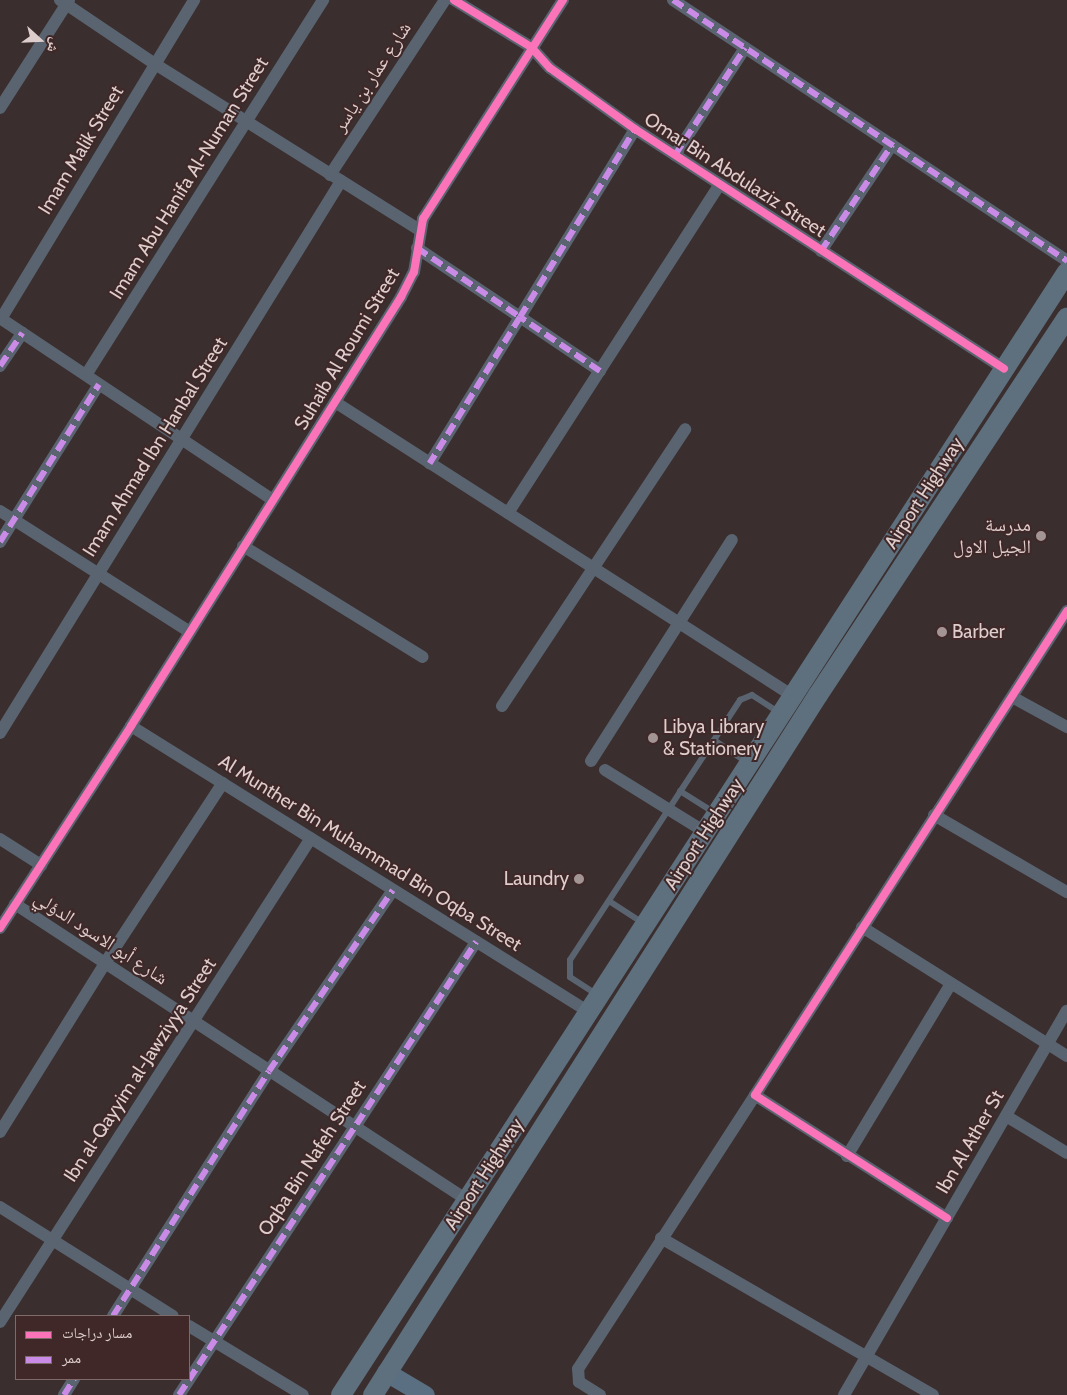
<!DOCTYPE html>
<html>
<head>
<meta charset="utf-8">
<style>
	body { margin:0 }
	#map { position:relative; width:1067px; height:1395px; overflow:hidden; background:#3a2e2e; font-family:Cabin,"Noto Naskh Arabic",sans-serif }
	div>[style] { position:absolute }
	.service>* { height:6px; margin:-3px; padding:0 3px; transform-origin:3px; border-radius:3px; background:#5a6470 }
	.minor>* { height:12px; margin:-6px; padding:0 6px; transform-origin:6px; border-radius:6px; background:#5a6470 }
	.primary>* { height:19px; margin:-9.5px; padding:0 9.5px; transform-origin:9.5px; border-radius:9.5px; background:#5a6f81 }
	.trunk>* { height:20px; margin:-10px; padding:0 10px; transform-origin:10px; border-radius:10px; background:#5e6f7e }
	.quiet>* { height:6px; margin-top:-3px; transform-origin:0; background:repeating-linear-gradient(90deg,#ca8be6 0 12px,transparent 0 18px) }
	.cycleway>* { height:8px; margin:-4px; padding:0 4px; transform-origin:4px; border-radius:4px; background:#fb73b8 }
	.dots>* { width:14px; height:14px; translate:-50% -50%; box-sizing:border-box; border:2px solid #402828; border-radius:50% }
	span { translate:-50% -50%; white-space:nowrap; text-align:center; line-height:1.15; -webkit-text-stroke:4px #402828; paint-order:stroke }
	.street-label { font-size:19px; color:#ddcdcc }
	.poi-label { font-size:19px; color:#ddcdcc }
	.right { translate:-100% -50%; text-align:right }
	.left { translate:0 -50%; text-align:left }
	.legend { position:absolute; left:15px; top:1315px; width:175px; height:65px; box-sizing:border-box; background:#402828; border:1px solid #7f6a6a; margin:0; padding:6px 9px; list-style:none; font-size:15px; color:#ddcdcc }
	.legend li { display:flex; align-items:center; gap:10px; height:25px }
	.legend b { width:25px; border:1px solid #7f6a6a }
	.north { position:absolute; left:15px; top:15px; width:50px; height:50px; -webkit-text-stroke:4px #402828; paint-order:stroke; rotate:110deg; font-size:14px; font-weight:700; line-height:20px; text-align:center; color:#ddcdcc }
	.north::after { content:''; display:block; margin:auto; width:18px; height:22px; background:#ddcdcc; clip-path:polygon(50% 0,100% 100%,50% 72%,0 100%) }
</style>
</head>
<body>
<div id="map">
	<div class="service">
		<i style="left:714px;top:740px;width:41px;rotate:34.1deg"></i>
		<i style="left:680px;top:791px;width:41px;rotate:32.2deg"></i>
		<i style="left:609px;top:901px;width:40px;rotate:32.9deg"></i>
		<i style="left:596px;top:994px;width:31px;rotate:-147deg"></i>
		<i style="left:570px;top:977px;width:17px;rotate:-90deg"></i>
		<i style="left:570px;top:960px;width:311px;rotate:-56.8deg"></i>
		<i style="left:740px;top:700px;width:13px;rotate:-23deg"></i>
		<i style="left:752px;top:695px;width:31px;rotate:33deg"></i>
	</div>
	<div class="minor">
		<i style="left:60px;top:0;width:115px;rotate:34deg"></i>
		<i style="left:155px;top:64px;width:313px;rotate:32.1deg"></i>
		<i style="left:454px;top:0;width:90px;rotate:31.4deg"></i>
		<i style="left:531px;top:47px;width:28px;rotate:48deg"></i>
		<i style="left:550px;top:68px;width:105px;rotate:35.7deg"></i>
		<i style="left:635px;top:129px;width:440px;rotate:33deg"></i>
		<i style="left:673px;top:0;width:473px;rotate:33.5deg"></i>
		<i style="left:0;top:108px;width:128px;rotate:-57.4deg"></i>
		<i style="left:675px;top:155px;width:128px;rotate:-56.8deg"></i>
		<i style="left:330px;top:175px;width:209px;rotate:-56.7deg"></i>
		<i style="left:417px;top:248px;width:124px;rotate:33.8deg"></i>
		<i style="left:520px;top:317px;width:172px;rotate:121.7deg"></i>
		<i style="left:821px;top:251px;width:128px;rotate:-56.2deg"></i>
		<i style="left:0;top:318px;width:328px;rotate:33.7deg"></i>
		<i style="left:1px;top:319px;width:373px;rotate:-58.8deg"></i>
		<i style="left:0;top:366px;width:40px;rotate:-56deg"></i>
		<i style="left:600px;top:371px;width:97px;rotate:-146deg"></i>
		<i style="left:520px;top:317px;width:220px;rotate:-58.5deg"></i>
		<i style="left:86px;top:375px;width:444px;rotate:-57.7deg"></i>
		<i style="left:335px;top:402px;width:544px;rotate:32.7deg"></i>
		<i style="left:0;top:511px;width:225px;rotate:32.5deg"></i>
		<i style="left:508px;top:513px;width:391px;rotate:-57.2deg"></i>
		<i style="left:0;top:542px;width:186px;rotate:-57.9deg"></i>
		<i style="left:243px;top:546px;width:211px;rotate:31.7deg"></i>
		<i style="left:1012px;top:697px;width:63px;rotate:28.6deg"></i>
		<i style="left:502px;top:706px;width:332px;rotate:-56.5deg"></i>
		<i style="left:131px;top:726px;width:540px;rotate:31.98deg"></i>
		<i style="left:0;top:733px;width:649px;rotate:-58.29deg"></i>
		<i style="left:591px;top:761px;width:262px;rotate:-57.5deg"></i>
		<i style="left:605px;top:770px;width:118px;rotate:31.8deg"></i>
		<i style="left:934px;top:815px;width:154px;rotate:30.1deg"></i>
		<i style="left:0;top:839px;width:49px;rotate:32.4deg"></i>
		<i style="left:15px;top:904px;width:540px;rotate:33.22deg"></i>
		<i style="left:862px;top:927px;width:242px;rotate:32.2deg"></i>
		<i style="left:0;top:928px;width:241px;rotate:-57deg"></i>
		<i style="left:131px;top:726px;width:507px;rotate:-57.81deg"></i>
		<i style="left:401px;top:297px;width:28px;rotate:-63deg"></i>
		<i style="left:414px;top:272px;width:54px;rotate:-80.4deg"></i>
		<i style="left:423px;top:219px;width:260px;rotate:-57.4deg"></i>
		<i style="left:1006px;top:1116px;width:71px;rotate:31.2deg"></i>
		<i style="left:0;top:1132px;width:199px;rotate:-58.1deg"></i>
		<i style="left:105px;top:963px;width:215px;rotate:-56.8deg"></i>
		<i style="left:847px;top:1156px;width:200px;rotate:-58.9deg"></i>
		<i style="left:0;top:1207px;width:204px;rotate:32.2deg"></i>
		<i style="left:947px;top:1218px;width:228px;rotate:-147.4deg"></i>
		<i style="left:755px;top:1095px;width:576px;rotate:-57.19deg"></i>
		<i style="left:661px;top:1238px;width:314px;rotate:30deg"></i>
		<i style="left:113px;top:1316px;width:290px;rotate:-57.5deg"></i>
		<i style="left:269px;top:1071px;width:219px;rotate:-55.6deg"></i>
		<i style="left:0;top:1322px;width:575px;rotate:-57.28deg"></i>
		<i style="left:189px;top:1326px;width:133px;rotate:31.2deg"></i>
		<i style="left:64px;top:1395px;width:19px;rotate:-58deg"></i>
		<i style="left:179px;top:1395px;width:542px;rotate:-56.75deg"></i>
		<i style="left:600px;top:1395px;width:25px;rotate:-148deg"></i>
		<i style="left:579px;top:1382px;width:13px;rotate:-94deg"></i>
		<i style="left:578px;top:1369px;width:326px;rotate:-57.1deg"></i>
		<i style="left:844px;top:1395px;width:444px;rotate:-59.9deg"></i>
	</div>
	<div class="primary">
		<i style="left:386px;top:1372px;width:45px;rotate:30.5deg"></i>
	</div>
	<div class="trunk">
		<i style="left:341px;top:1395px;width:1337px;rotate:-57.12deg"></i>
		<i style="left:373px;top:1395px;width:829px;rotate:-57.56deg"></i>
		<i style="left:818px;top:695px;width:452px;rotate:-56.6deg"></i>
	</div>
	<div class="quiet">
		<i style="left:673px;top:0;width:473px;rotate:33.5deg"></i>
		<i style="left:675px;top:155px;width:128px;rotate:-56.8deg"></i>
		<i style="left:417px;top:248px;width:124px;rotate:33.8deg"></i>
		<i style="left:520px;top:317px;width:172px;rotate:121.7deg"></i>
		<i style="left:821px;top:251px;width:128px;rotate:-56.2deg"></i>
		<i style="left:0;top:366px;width:40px;rotate:-56deg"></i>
		<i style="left:600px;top:371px;width:97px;rotate:-146deg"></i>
		<i style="left:520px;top:317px;width:220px;rotate:-58.5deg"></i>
		<i style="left:0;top:542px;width:186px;rotate:-57.9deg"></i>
		<i style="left:113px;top:1316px;width:290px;rotate:-57.5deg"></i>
		<i style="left:269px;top:1071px;width:219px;rotate:-55.6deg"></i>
		<i style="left:64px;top:1395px;width:19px;rotate:-58deg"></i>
		<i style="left:179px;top:1395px;width:542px;rotate:-56.75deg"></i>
	</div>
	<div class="cycleway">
		<i style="left:454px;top:0;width:90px;rotate:31.4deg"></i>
		<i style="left:531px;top:47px;width:28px;rotate:48deg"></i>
		<i style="left:550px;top:68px;width:105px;rotate:35.7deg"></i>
		<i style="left:635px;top:129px;width:440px;rotate:33deg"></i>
		<i style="left:0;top:928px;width:241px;rotate:-57deg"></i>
		<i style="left:131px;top:726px;width:507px;rotate:-57.81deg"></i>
		<i style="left:401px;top:297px;width:28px;rotate:-63deg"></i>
		<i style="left:414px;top:272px;width:54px;rotate:-80.4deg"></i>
		<i style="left:423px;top:219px;width:260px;rotate:-57.4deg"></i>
		<i style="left:947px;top:1218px;width:228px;rotate:-147.4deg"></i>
		<i style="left:755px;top:1095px;width:576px;rotate:-57.19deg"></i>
	</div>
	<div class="dots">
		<i style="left:1041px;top:536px;background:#a49595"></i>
		<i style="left:942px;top:632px;background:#a49595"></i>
		<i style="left:653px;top:738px;background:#a49595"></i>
		<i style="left:579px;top:879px;background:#a49595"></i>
	</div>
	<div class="street-label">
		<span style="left:372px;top:77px;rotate:-57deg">شارع عمار بن ياسر</span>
		<span style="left:81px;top:150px;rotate:-59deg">Imam Malik Street</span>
		<span style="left:735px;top:175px;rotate:33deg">Omar Bin Abdulaziz Street</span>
		<span style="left:189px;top:178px;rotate:-58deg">Imam Abu Hanifa Al-Numan Street</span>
		<span style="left:347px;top:349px;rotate:-59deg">Suhaib Al Roumi Street</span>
		<span style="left:155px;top:447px;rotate:-58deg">Imam Ahmad Ibn Hanbal Street</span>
		<span style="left:924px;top:493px;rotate:-57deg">Airport Highway</span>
		<span style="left:704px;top:834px;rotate:-57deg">Airport Highway</span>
		<span style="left:370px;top:853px;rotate:32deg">Al Munther Bin Muhammad Bin Oqba Street</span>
		<span style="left:101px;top:938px;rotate:33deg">شارع أبو الاسود الدؤلي</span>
		<span style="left:140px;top:1070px;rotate:-57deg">Ibn al-Qayyim al-Jawziyya Street</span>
		<span style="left:970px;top:1142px;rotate:-60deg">Ibn Al Ather St</span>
		<span style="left:312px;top:1158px;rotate:-57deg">Oqba Bin Nafeh Street</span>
		<span style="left:484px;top:1174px;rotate:-57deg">Airport Highway</span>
	</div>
	<div class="poi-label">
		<span class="right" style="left:1031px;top:536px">مدرسة<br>الجيل الاول</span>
		<span class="left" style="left:952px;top:632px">Barber</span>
		<span class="left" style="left:663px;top:738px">Libya Library<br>&amp; Stationery</span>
		<span class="right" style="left:569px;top:879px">Laundry</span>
	</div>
	<ul class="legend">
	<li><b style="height:6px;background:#fb73b8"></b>مسار دراجات</li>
	<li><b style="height:6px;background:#ca8be6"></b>ممر</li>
	</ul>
	<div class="north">ش</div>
</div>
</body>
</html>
